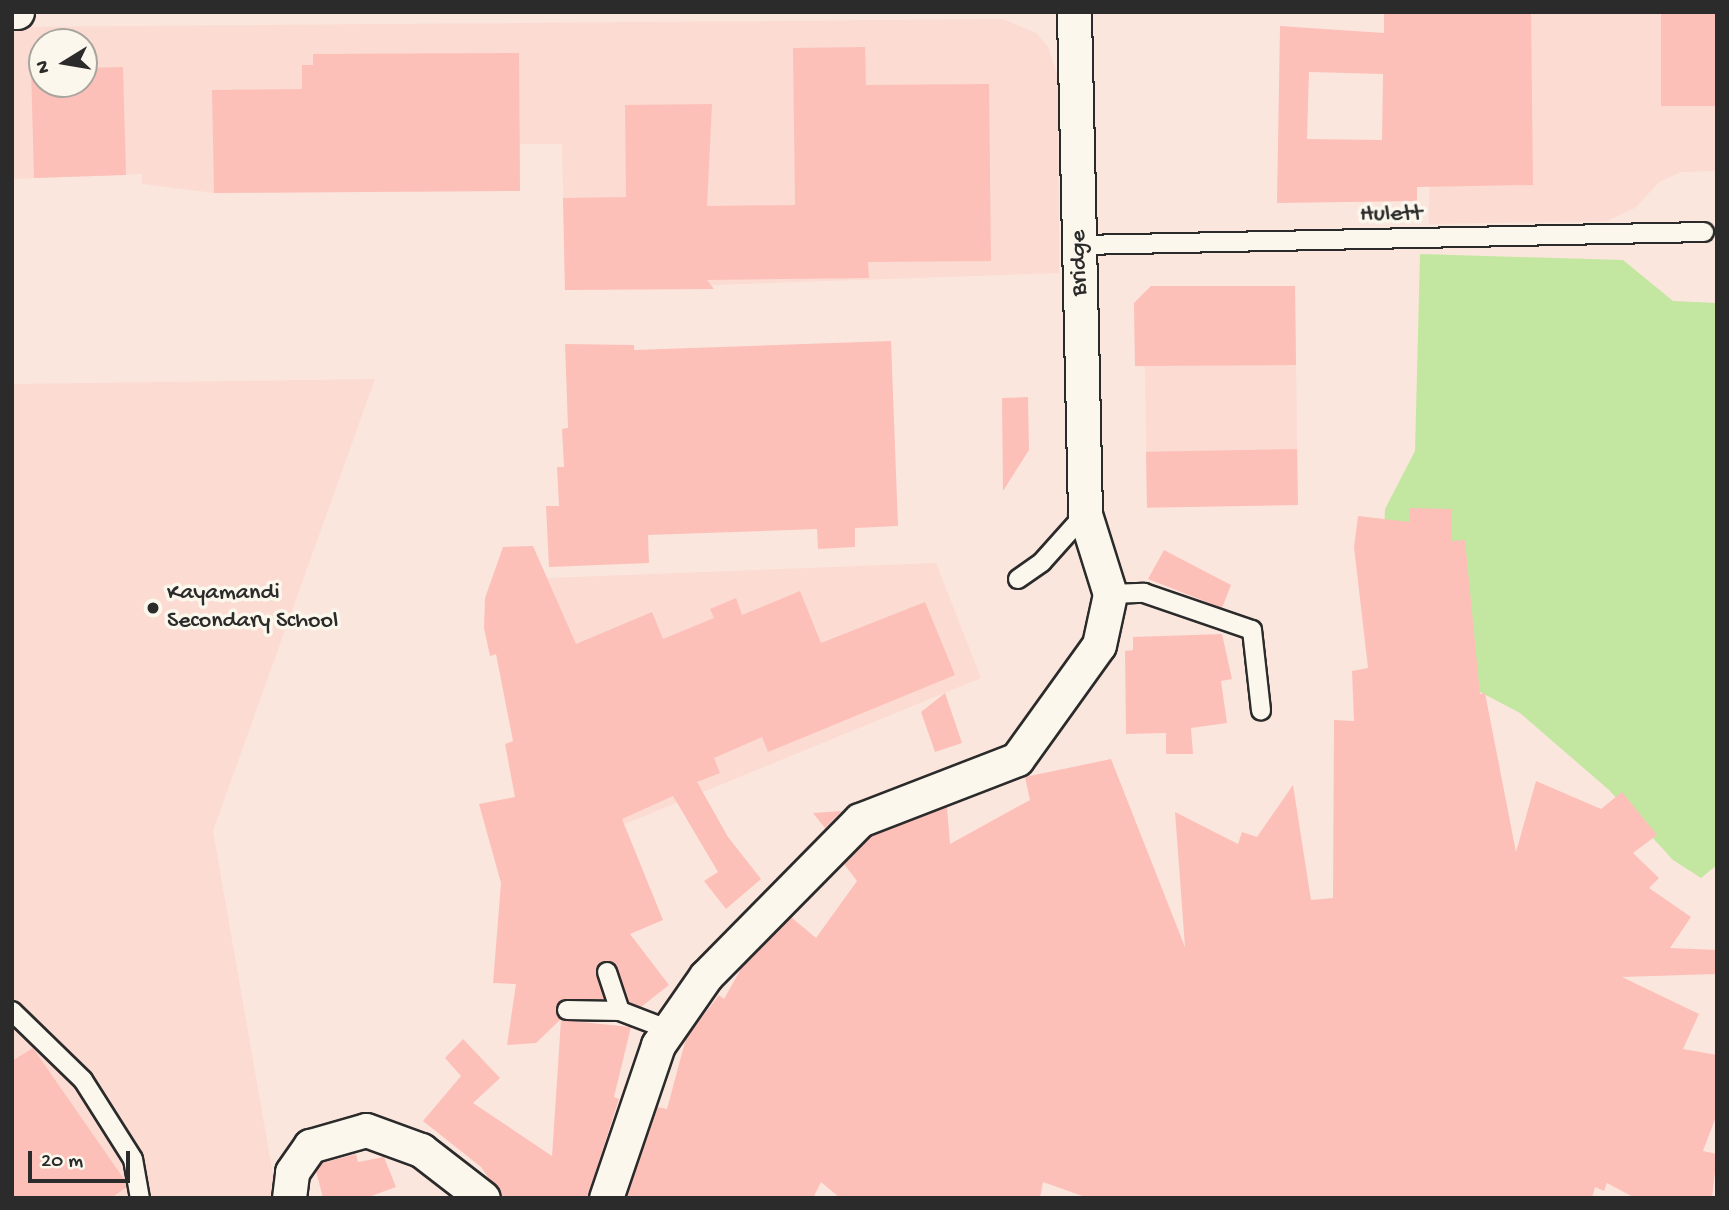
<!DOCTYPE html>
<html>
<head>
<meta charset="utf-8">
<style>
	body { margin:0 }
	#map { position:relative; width:1729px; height:1210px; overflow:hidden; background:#fbe6dd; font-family:"Gochi Hand",sans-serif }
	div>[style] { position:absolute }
	.built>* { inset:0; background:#fbdbd2 }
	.green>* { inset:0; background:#c3e7a1 }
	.building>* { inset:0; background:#fcc0b9; transform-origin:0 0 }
	.roads { filter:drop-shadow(2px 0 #2b2b2b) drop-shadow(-2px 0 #2b2b2b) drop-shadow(0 2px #2b2b2b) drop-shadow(0 -2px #2b2b2b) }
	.service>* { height:18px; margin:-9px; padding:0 9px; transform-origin:9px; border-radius:9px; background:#fbf7ec }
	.minor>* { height:33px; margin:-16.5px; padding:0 16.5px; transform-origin:16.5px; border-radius:16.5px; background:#fbf7ec }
	.dots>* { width:19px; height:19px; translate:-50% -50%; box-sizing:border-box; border:4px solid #fbf7ec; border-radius:50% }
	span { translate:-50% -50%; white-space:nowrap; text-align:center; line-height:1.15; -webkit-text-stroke:7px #fbf7ec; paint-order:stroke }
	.street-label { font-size:24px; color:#2b2b2b }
	.poi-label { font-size:24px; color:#2b2b2b }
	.left { translate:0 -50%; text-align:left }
	.frame { position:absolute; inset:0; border:14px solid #2b2b2b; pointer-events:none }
	.north { position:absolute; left:28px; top:28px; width:70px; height:70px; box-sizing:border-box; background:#fbf7ec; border:2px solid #a8a59f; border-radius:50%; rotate:259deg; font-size:19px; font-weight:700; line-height:28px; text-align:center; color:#2b2b2b }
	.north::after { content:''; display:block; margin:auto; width:24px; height:32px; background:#2b2b2b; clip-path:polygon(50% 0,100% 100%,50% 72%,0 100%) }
	.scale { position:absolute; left:28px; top:1151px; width:102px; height:32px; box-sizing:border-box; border:4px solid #2b2b2b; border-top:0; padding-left:9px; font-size:21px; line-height:24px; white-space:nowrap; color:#2b2b2b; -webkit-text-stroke:5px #fbf7ec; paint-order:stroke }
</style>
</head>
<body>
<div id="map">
	<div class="built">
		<i style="clip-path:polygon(1431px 12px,1717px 12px,1717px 171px,1681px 172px,1659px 182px,1635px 208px,1607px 221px,1429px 224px)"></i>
		<i style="clip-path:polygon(evenodd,1003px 19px,1036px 33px,1048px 47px,1058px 76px,1059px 273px,565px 290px,562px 144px,520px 144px,520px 191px,214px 193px,142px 184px,142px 174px,12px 179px,12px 27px,1003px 19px,42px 42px,84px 42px,84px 84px,42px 84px,42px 42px)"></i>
		<i style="clip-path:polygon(1151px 286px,1295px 286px,1298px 505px,1147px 506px,1145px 367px,1135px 366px,1134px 303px)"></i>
		<i style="clip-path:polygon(375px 379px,213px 831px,277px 1198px,12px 1198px,12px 384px)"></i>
		<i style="clip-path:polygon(936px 563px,981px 678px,576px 844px,522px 579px)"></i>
	</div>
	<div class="green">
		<i style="clip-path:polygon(1420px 254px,1623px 260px,1673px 301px,1717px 303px,1717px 865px,1701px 878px,1673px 860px,1609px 790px,1520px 713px,1461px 682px,1383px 558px,1385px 509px,1415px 451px)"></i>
	</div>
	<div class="building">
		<i style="clip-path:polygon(evenodd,1384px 12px,1531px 12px,1533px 185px,1417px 187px,1417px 201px,1277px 203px,1280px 26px,1384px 33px,1384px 12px,1309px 72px,1383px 74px,1382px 140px,1307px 139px,1309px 72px)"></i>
		<i style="left:1661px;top:12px;width:56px;height:94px"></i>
		<i style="clip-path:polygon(865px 47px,866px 85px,989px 84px,991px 261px,868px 262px,869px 278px,707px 280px,714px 289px,565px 290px,563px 198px,626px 197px,625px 105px,712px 104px,707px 206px,795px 205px,793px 48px)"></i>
		<i style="clip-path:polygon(519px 53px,520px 191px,214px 193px,212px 90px,302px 89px,302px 65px,313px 65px,313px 54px)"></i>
		<i style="clip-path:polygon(123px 67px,126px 175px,34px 178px,31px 69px,42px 69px,42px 84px,84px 84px,84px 68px)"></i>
		<i style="clip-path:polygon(1151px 286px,1295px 286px,1296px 365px,1135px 366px,1134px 303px)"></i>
		<i style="clip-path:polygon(891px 341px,898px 526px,855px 528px,855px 547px,818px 549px,817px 529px,648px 535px,649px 563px,549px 567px,546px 506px,559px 506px,557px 467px,564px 467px,562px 429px,568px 428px,565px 344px,634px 345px,634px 350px)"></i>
		<i style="clip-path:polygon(1028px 397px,1029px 450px,1003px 491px,1002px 398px)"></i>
		<i style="left:1297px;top:449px;width:56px;height:151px;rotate:89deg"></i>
		<i style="clip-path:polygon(1409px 508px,1452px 509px,1452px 541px,1465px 540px,1480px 694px,1485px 693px,1516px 852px,1536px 781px,1601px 809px,1622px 792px,1657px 835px,1633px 853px,1659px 878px,1649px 888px,1691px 917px,1670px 948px,1717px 950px,1717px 974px,1622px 977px,1699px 1014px,1683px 1049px,1717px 1055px,1717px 1114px,1703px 1151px,1717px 1154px,1712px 1198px,1635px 1198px,1607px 1183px,1604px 1191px,1595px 1187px,1592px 1198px,1088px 1198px,1043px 1182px,1040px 1198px,840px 1198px,821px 1182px,813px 1198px,626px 1198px,657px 1107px,667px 1109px,686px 1038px,719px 995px,724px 999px,742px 967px,791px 917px,816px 938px,857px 881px,844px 864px,871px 836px,947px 807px,950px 844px,1030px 800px,1025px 777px,1111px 759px,1185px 947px,1175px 812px,1238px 844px,1242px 832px,1257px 837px,1293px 785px,1311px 900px,1333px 898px,1334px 720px,1354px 721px,1352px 671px,1368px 668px,1354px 547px,1358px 516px,1410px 522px)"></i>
		<i style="clip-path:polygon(533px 546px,576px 644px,652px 612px,663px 639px,714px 618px,710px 609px,736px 598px,742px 615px,800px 591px,821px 643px,925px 602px,955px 675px,768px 752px,762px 737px,714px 758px,720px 773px,697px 782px,728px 837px,761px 879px,726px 909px,704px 881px,718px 872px,673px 796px,622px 819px,663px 920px,630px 934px,669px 985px,641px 1007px,629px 1002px,615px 964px,603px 962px,596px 970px,604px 999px,562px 1000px,556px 1009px,561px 1019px,536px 1043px,507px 1045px,516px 984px,493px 983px,501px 883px,479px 804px,515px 797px,505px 744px,513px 741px,496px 654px,490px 656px,484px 628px,485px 598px,503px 547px)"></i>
		<i style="clip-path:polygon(1164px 550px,1231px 585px,1222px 608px,1148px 579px)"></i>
		<i style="clip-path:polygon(1222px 634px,1232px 679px,1221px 681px,1227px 723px,1191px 728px,1193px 754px,1166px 754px,1166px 733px,1126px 734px,1125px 651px,1133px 650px,1133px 637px)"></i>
		<i style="clip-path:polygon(945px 693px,962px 743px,935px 752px,921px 712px)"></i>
		<i style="clip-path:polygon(842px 811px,825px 828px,813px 813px)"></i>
		<i style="clip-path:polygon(561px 1020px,631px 1027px,614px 1097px,619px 1099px,587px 1198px,502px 1198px,481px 1167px,423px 1121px,461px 1076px,445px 1058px,463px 1039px,500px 1078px,473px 1103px,552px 1156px)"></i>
		<i style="clip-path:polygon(33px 1048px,126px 1182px,127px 1187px,111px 1198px,12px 1198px,12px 1061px)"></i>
		<i style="clip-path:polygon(356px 1154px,358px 1162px,384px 1157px,396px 1187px,366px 1198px,323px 1198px,316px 1171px,322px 1163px)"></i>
	</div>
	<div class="roads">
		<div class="service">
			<i style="left:1080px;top:245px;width:624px;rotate:-1.19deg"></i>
			<i style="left:1018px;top:579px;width:29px;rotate:-35deg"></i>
			<i style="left:1042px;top:562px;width:64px;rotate:-48.1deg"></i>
			<i style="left:1110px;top:594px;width:34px;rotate:-2deg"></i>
			<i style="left:1144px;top:593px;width:114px;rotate:18.9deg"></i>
			<i style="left:1252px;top:630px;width:81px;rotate:83.6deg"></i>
			<i style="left:607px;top:972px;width:41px;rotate:71.6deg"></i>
			<i style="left:567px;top:1010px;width:53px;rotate:1.1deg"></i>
			<i style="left:620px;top:1011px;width:50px;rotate:21deg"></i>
			<i style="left:12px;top:1011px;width:99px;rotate:44.2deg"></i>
			<i style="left:83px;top:1080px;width:93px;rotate:57.7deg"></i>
			<i style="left:133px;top:1159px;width:40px;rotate:80deg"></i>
		</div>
		<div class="minor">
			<i style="left:12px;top:12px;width:5px"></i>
			<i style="left:289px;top:1198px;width:26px;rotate:-83deg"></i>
			<i style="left:292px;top:1172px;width:32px;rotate:-55deg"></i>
			<i style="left:310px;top:1146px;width:58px;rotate:-15.9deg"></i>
			<i style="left:366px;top:1130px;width:59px;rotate:20deg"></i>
			<i style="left:421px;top:1150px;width:78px;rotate:37.7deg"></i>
			<i style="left:606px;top:1198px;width:162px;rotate:-71.2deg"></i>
			<i style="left:658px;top:1045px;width:84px;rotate:-55.2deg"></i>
			<i style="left:706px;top:976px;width:219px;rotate:-45.4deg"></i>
			<i style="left:860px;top:820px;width:168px;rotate:-21.2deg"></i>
			<i style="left:1017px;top:759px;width:140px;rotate:-54.3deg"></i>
			<i style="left:1099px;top:645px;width:52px;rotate:-77.8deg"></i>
			<i style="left:1110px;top:594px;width:84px;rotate:-107.4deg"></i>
			<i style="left:1085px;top:514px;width:502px;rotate:-91.26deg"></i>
		</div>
	</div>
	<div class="dots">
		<i style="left:153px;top:608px;background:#2b2b2b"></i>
	</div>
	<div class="street-label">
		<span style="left:1391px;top:215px;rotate:-1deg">Hulett</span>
		<span style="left:1080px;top:263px;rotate:-91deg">Bridge</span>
	</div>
	<div class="poi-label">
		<span class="left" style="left:167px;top:608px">Kayamandi<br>Secondary School</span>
	</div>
	<div class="frame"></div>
	<div class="north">N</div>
	<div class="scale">20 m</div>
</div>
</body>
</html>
